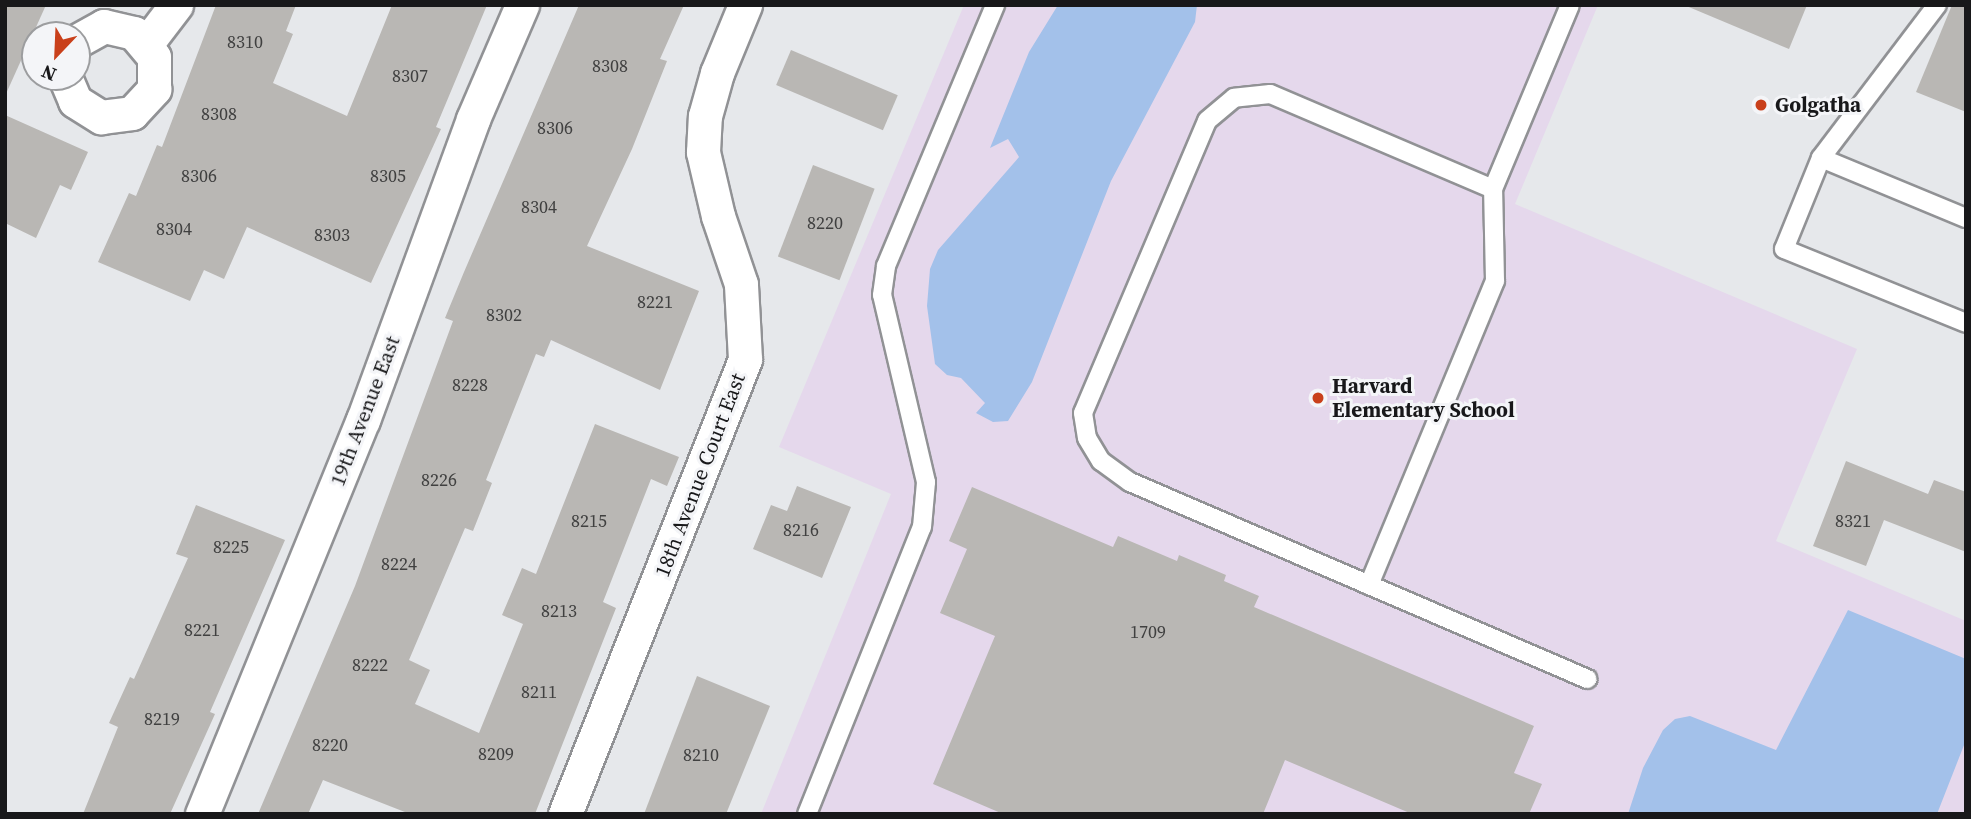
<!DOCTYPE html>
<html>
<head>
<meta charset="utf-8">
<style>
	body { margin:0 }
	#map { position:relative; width:1971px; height:819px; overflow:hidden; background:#e6e8eb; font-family:"Source Serif 4",serif }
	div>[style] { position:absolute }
	.education>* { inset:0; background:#e5d8ec }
	.water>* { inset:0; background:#a3c1ea }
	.building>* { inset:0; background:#b9b7b4; transform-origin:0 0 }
	.roads { filter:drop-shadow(2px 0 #919295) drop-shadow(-2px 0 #919295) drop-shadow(0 2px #919295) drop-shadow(0 -2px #919295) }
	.service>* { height:18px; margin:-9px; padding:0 9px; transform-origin:9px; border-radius:9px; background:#fff }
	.minor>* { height:33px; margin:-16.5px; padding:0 16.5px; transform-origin:16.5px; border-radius:16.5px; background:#fff }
	.dots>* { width:19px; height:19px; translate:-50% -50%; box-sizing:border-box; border:4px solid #f4f5f8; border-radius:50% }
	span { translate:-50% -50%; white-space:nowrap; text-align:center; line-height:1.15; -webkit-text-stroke:6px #f4f5f8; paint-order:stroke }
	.number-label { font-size:18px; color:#404040 }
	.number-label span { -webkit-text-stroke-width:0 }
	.poi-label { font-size:21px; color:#18181a; font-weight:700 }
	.left { translate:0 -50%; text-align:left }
	.street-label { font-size:21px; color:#18181a }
	.frame { position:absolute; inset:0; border:7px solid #18181a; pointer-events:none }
	.north { position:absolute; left:21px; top:21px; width:70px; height:70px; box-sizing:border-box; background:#f4f5f8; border:2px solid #9c9d9f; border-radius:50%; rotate:203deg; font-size:19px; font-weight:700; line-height:28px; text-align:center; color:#18181a }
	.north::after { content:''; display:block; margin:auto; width:24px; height:32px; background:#c9401b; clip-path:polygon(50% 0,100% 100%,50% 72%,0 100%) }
</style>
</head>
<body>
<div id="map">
	<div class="education">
		<i style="clip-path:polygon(964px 5px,1598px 5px,1515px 204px,1857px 349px,1776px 541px,1966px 621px,1966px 814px,761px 814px,891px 494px,779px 447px)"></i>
	</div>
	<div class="water">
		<i style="clip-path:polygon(1058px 5px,1197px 5px,1195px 22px,1111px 181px,1032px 382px,1008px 421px,993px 422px,976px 413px,985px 403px,961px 378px,947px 375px,935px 364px,927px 306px,930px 269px,938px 250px,1019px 157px,1008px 139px,990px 148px,1029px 52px)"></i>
		<i style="clip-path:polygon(1848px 610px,1966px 659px,1966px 740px,1937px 814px,1628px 814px,1643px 768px,1663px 730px,1675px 719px,1690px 716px,1776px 750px)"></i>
	</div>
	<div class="building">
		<i style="clip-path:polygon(5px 5px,46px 5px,5px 96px)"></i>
		<i style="clip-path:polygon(216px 5px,296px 5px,286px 31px,293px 34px,273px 83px,347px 116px,392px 5px,487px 5px,436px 127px,441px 129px,371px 283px,247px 227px,224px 279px,204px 270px,190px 301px,98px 262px,129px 193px,136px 196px,157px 145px,162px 147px)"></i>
		<i style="clip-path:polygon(579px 5px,684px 5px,660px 59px,667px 61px,632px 149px,587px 246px,699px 291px,660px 390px,551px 340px,544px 357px,536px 354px,486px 480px,492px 483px,473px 531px,465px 528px,409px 660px,430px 670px,415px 704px,479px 733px,523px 624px,502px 615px,522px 568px,536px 574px,595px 424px,679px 457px,667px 486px,651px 479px,603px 602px,616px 608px,535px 814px,410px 814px,323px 780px,308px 814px,258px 814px,355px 586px,453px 321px,445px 318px,464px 272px)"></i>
		<i style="clip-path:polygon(1684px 5px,1807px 5px,1789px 49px)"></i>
		<i style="clip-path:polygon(1952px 5px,1966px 5px,1966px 112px,1916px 92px)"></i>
		<i style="left:791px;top:50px;width:116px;height:38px;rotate:23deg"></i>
		<i style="clip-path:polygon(5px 115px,88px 152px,71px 190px,60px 185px,36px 238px,5px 223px)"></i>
		<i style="left:813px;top:165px;width:66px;height:98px;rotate:21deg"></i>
		<i style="clip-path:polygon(1846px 461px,1928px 494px,1934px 480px,1966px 492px,1966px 552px,1884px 520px,1866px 566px,1813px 546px)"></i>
		<i style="clip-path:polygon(797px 486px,851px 507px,822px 578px,753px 549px,771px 505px,787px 511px)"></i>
		<i style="clip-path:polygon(972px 487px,1113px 547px,1118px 536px,1177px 561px,1179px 555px,1226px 575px,1224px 581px,1259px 596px,1254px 607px,1534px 726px,1514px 773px,1542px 784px,1529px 814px,1412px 814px,1285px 760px,1263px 814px,1003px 814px,933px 784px,995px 636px,940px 613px,967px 549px,949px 541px)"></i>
		<i style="clip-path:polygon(196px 505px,285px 540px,210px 712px,215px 714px,170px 814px,83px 814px,118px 727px,109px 723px,130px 677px,134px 679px,188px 558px,176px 554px)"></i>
		<i style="clip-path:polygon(697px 676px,770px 706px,726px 814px,644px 814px)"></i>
	</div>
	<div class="roads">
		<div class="service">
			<i style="left:1937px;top:5px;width:192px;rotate:127.2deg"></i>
			<i style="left:1821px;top:158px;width:98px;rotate:112.1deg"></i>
			<i style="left:1784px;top:249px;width:196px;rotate:22.1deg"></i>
			<i style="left:1821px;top:158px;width:157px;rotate:22.5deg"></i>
			<i style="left:1493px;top:189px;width:242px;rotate:-156.9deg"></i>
			<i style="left:1270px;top:94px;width:36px;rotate:174deg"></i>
			<i style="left:1234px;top:98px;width:35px;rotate:140deg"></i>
			<i style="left:1207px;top:121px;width:317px;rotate:113deg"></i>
			<i style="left:1083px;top:413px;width:25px;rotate:81deg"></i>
			<i style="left:1087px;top:438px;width:27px;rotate:59deg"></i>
			<i style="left:1101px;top:461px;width:36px;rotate:36deg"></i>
			<i style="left:1130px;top:482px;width:498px;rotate:23.3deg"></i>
			<i style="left:1369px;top:585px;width:329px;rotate:-67.5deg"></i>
			<i style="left:1495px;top:281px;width:92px;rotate:-91.2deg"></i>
			<i style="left:1493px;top:189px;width:199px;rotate:-67.3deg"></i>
			<i style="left:807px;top:814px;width:309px;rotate:-68.2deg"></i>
			<i style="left:922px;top:527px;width:45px;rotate:-84.9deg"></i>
			<i style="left:926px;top:482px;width:192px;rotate:-103.2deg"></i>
			<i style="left:882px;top:295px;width:29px;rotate:-82deg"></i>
			<i style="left:886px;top:266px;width:283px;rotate:-67.3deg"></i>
		</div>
		<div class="minor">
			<i style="left:147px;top:43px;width:48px;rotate:-52.7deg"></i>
			<i style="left:65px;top:77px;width:26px;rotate:67deg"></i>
			<i style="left:75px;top:101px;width:31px;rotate:32deg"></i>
			<i style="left:101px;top:117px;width:31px;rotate:-7deg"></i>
			<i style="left:132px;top:113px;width:33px;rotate:-47deg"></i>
			<i style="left:154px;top:89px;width:32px;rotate:-90deg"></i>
			<i style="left:154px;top:57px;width:31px;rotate:-130deg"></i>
			<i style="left:134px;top:33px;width:31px;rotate:-167deg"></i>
			<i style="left:104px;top:26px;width:31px;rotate:151deg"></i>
			<i style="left:202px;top:814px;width:426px;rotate:-67.8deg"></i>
			<i style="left:363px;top:420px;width:320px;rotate:-69.9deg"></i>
			<i style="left:473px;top:119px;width:124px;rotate:-66.7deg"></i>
			<i style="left:565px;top:814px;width:489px;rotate:-68.4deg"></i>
			<i style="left:745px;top:359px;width:75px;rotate:-93.1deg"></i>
			<i style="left:741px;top:284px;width:72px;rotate:-108.7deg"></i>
			<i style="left:718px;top:216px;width:66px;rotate:-103.2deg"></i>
			<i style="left:703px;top:152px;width:36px;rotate:-87deg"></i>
			<i style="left:705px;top:116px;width:45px;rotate:-74.4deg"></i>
			<i style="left:717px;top:73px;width:74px;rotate:-67.6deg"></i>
		</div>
	</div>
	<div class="dots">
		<i style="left:1761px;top:105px;background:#c9401b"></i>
		<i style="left:1318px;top:398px;background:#c9401b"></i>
	</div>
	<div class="number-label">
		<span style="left:245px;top:42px">8310</span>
		<span style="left:610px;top:66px">8308</span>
		<span style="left:410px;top:76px">8307</span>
		<span style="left:219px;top:114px">8308</span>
		<span style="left:555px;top:128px">8306</span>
		<span style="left:199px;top:176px">8306</span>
		<span style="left:388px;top:176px">8305</span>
		<span style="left:539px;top:207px">8304</span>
		<span style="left:825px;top:223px">8220</span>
		<span style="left:174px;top:229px">8304</span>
		<span style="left:332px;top:235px">8303</span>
		<span style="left:655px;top:302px">8221</span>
		<span style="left:504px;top:315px">8302</span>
		<span style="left:470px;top:385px">8228</span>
		<span style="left:439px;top:480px">8226</span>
		<span style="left:589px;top:521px">8215</span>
		<span style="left:1853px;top:521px">8321</span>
		<span style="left:801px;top:530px">8216</span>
		<span style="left:231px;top:547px">8225</span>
		<span style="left:399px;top:564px">8224</span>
		<span style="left:559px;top:611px">8213</span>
		<span style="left:202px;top:630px">8221</span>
		<span style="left:1148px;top:632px">1709</span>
		<span style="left:370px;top:665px">8222</span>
		<span style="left:539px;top:692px">8211</span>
		<span style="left:162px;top:719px">8219</span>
		<span style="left:330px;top:745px">8220</span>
		<span style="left:496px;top:754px">8209</span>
		<span style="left:701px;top:755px">8210</span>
	</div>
	<div class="poi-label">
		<span class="left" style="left:1775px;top:105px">Golgatha</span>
		<span class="left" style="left:1332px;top:398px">Harvard<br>Elementary School</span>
	</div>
	<div class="street-label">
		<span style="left:365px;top:411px;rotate:-69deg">19th Avenue East</span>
		<span style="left:700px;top:475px;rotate:-69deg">18th Avenue Court East</span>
	</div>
	<div class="frame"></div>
	<div class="north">N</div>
</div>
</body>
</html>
